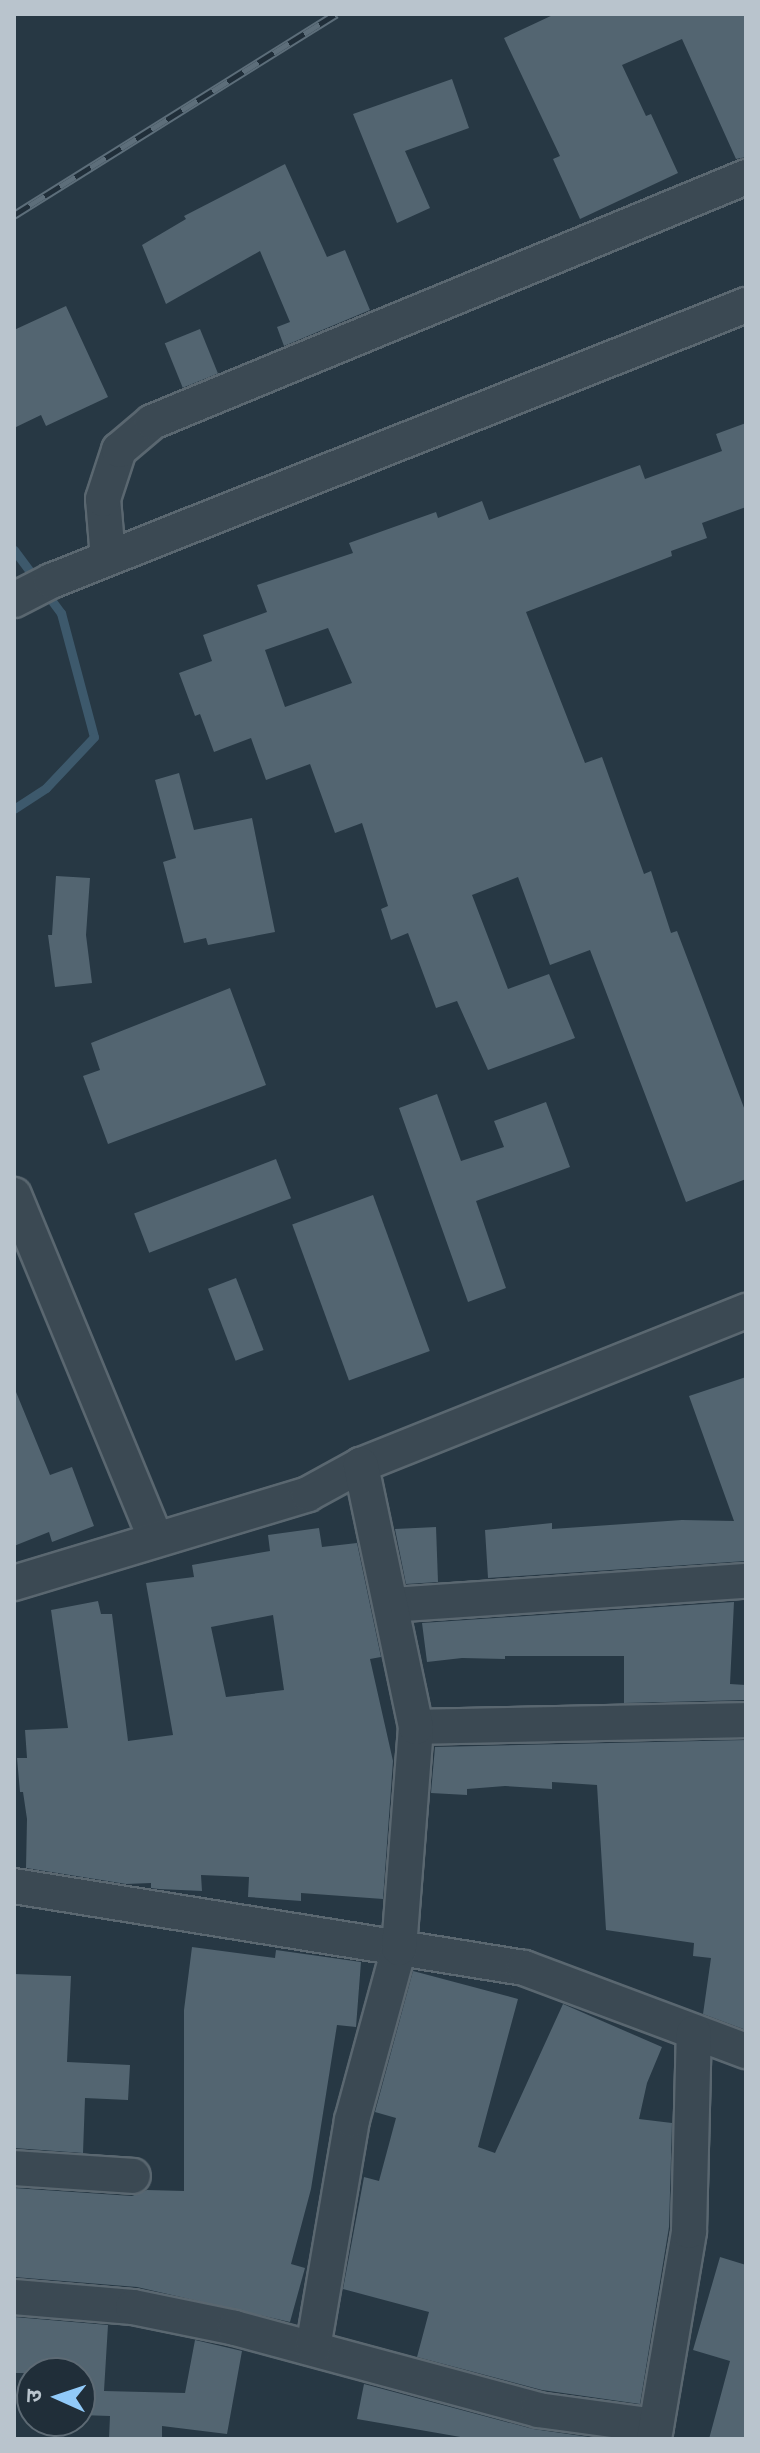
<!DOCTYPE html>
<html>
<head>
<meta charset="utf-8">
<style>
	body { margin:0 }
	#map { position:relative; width:760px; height:2453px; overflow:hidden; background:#273844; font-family:Montserrat,"Noto Sans Devanagari",sans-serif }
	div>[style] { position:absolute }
	.stream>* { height:9px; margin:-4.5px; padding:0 4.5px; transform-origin:4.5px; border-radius:4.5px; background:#3d596c }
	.building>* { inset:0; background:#536571; transform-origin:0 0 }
	.roads { filter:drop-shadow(2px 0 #5a6770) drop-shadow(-2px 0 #5a6770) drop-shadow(0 2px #5a6770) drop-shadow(0 -2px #5a6770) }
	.street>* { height:34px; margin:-17px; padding:0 17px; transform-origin:17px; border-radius:17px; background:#3b4953 }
	.rail>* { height:9px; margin-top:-4.5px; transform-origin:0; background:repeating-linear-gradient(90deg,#202e39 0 18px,#5d6e7a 0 36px); box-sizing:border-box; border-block:2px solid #5d6e7a }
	span { translate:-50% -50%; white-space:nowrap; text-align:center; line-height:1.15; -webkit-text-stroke:6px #202e39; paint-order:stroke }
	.frame { position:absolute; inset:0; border:16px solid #b9c4cd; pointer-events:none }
	.north { position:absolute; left:16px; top:2357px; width:80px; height:80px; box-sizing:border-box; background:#202e39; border:2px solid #5d6a74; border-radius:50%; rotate:273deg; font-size:22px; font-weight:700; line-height:32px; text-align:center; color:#b9c4cd }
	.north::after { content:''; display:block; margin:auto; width:28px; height:36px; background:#91caf9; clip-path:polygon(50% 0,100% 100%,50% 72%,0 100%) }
</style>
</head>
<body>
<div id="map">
	<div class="stream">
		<i style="left:14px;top:550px;width:79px;rotate:53.3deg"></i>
		<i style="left:61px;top:613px;width:128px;rotate:75.1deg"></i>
		<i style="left:94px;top:737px;width:70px;rotate:133.3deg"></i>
		<i style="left:46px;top:788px;width:38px;rotate:147deg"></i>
	</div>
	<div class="building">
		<i style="clip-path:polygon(555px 14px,746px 14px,746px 157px,736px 159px,682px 39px,622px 65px,646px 116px,651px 114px,678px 173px,580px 219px,553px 159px,560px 156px,504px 38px)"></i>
		<i style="clip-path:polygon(452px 79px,469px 128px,405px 151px,430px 208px,397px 223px,353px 114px)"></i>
		<i style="clip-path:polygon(285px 164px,327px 257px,345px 250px,370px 310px,284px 346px,277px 327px,290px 322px,260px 251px,166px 304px,142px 245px,186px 219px,184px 216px)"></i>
		<i style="clip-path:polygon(66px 306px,108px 397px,46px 426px,41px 415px,14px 428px,14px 330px)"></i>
		<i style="left:200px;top:329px;width:48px;height:38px;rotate:68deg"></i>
		<i style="clip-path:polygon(evenodd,746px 423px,746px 507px,702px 523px,707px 538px,671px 551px,672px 556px,526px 612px,585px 763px,602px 757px,644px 874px,651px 871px,671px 933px,677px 931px,746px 1113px,746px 1179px,686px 1202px,590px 950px,550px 965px,518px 877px,472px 895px,508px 989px,549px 974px,575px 1038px,488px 1070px,457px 1001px,436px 1008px,408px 933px,391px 940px,381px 909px,388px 906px,362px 823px,335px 833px,310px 764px,266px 780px,251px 738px,214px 752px,200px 714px,195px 716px,179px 673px,212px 661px,203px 635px,267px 612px,257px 585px,353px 553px,349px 543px,436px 512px,438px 518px,482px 501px,489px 520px,640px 465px,645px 479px,722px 451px,716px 434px,746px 423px,328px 628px,352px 683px,285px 707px,265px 650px,328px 628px)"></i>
		<i style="clip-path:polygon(179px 773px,194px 830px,252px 818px,275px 932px,208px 945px,206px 938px,184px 943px,163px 862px,176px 858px,155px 780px)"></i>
		<i style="clip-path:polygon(56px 876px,90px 878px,86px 935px,92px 983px,55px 987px,48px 935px,52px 935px)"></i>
		<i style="clip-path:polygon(230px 988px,266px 1085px,108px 1144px,83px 1076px,100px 1070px,91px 1043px)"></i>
		<i style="clip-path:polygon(437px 1094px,461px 1161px,504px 1147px,494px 1121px,546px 1102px,570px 1167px,476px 1201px,506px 1288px,468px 1302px,399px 1108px)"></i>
		<i style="left:276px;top:1159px;width:42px;height:152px;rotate:69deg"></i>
		<i style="left:373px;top:1195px;width:166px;height:86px;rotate:70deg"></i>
		<i style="left:236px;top:1278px;width:77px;height:30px;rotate:69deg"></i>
		<i style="clip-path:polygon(746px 1377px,746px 1561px,488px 1578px,485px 1530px,552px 1523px,552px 1529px,682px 1520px,734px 1521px,689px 1396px)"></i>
		<i style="clip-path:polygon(14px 1387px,50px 1475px,72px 1467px,94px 1526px,52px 1542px,49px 1532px,14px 1546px)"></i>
		<i style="clip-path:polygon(436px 1527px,438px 1582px,406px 1584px,395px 1529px)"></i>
		<i style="clip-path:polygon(evenodd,319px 1528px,322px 1547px,357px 1543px,381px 1657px,370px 1659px,393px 1761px,383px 1899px,301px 1893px,301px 1901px,248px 1897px,249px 1877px,201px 1875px,202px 1891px,159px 1889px,151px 1888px,151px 1883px,126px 1884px,26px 1868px,27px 1819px,23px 1792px,20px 1792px,17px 1758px,27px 1758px,25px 1730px,68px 1728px,51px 1610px,98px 1601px,101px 1614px,112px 1614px,128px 1741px,173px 1735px,146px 1583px,194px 1577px,192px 1565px,270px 1551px,268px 1535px,319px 1528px,273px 1615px,284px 1690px,226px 1697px,211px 1627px,273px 1615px)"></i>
		<i style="clip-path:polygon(734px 1602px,730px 1684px,746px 1685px,746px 1700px,624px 1703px,624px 1656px,505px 1656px,505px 1659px,462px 1658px,427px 1662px,422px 1623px)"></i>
		<i style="clip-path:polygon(746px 1740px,746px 2030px,703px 2014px,711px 1958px,693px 1956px,694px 1943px,606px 1930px,597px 1785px,552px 1782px,552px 1789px,505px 1786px,467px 1789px,467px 1795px,431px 1793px,435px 1747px)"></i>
		<i style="clip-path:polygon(192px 1947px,275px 1958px,276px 1950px,361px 1962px,356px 2027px,337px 2025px,311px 2189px,291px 2264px,305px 2268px,290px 2322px,137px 2287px,14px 2277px,14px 2188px,132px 2196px,147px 2190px,184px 2191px,184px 2010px)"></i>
		<i style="clip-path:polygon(413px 1971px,518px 1999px,478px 2147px,495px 2153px,563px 2004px,662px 2047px,647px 2083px,639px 2119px,672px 2123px,669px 2227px,640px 2404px,542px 2390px,417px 2357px,429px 2312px,343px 2289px,364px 2177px,379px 2181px,396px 2118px,375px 2112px)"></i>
		<i style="clip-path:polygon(14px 1974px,71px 1976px,67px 2062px,130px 2065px,128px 2100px,85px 2098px,83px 2153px,14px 2148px)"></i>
		<i style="clip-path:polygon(720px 2257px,746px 2265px,746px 2439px,709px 2439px,730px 2361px,693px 2350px)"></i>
		<i style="clip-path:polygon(14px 2317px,108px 2325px,104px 2391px,185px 2393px,195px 2340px,242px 2351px,227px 2434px,162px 2426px,162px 2439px,109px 2439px,110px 2416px,80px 2415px,80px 2373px,14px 2373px)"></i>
		<i style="clip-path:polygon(364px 2384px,533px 2429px,603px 2439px,472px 2439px,357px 2419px)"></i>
	</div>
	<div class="roads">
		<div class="street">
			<i style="left:108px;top:558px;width:59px;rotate:-94.8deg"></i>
			<i style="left:103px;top:499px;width:52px;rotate:-71.9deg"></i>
			<i style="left:119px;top:450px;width:43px;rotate:-40.3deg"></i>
			<i style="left:152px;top:422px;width:643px;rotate:-22.41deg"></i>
			<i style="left:14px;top:600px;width:42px;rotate:-27.2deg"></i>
			<i style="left:51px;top:581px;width:748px;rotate:-21.66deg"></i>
			<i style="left:14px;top:1195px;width:372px;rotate:67.6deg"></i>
			<i style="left:14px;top:1583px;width:307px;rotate:-16.8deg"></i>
			<i style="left:308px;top:1494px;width:60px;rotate:-28.7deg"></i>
			<i style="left:361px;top:1465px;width:415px;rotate:-21.8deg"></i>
			<i style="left:391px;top:1605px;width:356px;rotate:-3.9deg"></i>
			<i style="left:416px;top:1727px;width:330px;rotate:-1.2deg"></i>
			<i style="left:14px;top:1886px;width:517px;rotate:9.13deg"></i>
			<i style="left:524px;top:1968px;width:237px;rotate:20.5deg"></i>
			<i style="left:14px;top:2168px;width:119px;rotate:3.8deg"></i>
			<i style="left:14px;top:2297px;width:119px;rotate:4.8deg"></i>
			<i style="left:133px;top:2307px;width:104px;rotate:11.6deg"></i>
			<i style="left:235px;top:2328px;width:314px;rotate:15.1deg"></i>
			<i style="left:538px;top:2410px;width:119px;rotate:7.7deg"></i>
			<i style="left:313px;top:2348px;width:231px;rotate:-80.3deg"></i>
			<i style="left:352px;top:2120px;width:178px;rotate:-74.7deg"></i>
			<i style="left:399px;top:1948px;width:222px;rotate:-85.6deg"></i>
			<i style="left:416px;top:1727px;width:268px;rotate:-101.9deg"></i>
			<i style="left:654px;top:2439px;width:211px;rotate:-80.4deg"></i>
			<i style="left:689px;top:2231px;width:198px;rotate:-88.6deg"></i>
		</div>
	</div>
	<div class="rail">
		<i style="left:14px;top:215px;width:380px;rotate:-32deg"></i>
	</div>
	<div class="frame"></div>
	<div class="north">उ</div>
</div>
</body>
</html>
